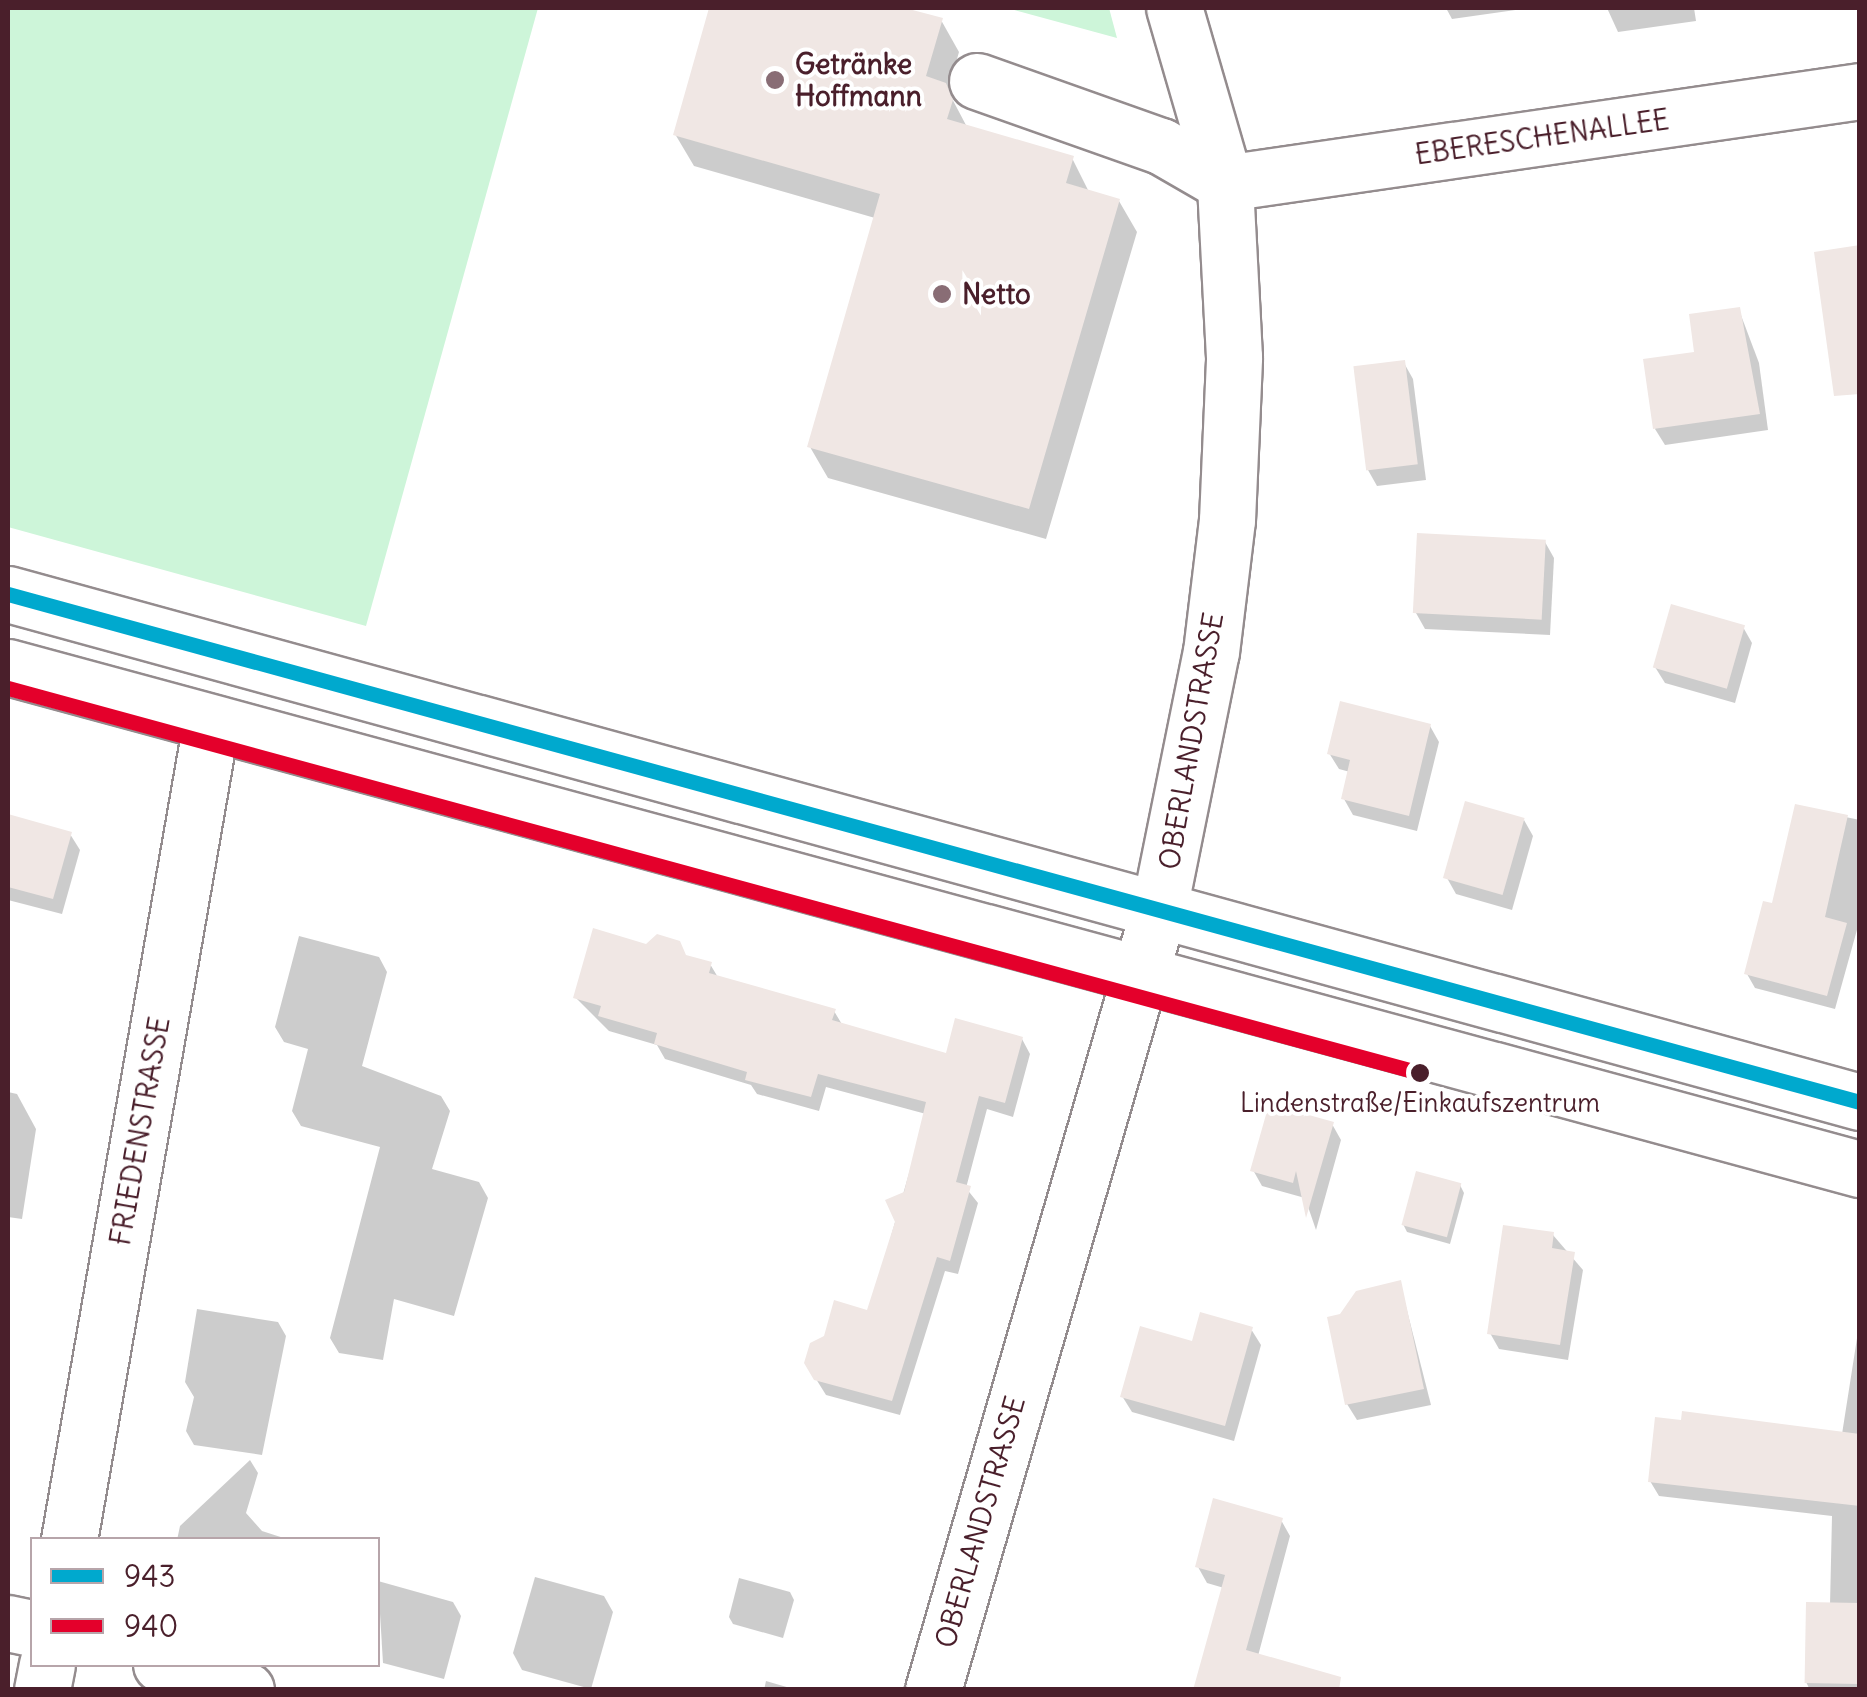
<!DOCTYPE html>
<html>
<head>
<meta charset="utf-8">
<style>
	body { margin:0 }
	#map { position:relative; width:1867px; height:1697px; overflow:hidden; background:#fff; font-family:Delius,sans-serif }
	div>[style] { position:absolute }
	.green>* { inset:0; background:#cdf5d9 }
	.shadow>* { inset:0; background:#0003 }
	.building>* { inset:0; background:#f0e7e4; transform-origin:0 0 }
	.roads { filter:drop-shadow(2px 0 #948c8e) drop-shadow(-2px 0 #948c8e) drop-shadow(0 2px #948c8e) drop-shadow(0 -2px #948c8e) }
	.minor>* { height:55px; margin:-27.5px; padding:0 27.5px; transform-origin:27.5px; border-radius:27.5px; background:#fff }
	.bus-1>* { height:15px; margin:-7.5px; padding:0 7.5px; transform-origin:7.5px; border-radius:7.5px; background:#00a9ce }
	.bus-2>* { height:15px; margin:-7.5px; padding:0 7.5px; transform-origin:7.5px; border-radius:7.5px; background:#e4002b }
	.dots>* { width:28px; height:28px; translate:-50% -50%; box-sizing:border-box; border:5px solid #fff; border-radius:50% }
	span { translate:-50% -50%; white-space:nowrap; text-align:center; line-height:1.15; -webkit-text-stroke:8px #fff; paint-order:stroke }
	.bus-label { font-size:26px; color:#4a1f2b }
	.poi-label { font-size:28px; color:#4a1f2b; font-weight:700 }
	.left { translate:0 -50%; text-align:left }
	.street-label { font-size:28px; color:#4a1f2b }
	.frame { position:absolute; inset:0; border:10px solid #4a1f2b; pointer-events:none }
	.legend { position:absolute; left:30px; top:1537px; width:350px; height:130px; box-sizing:border-box; background:#fff; border:2px solid #b7a5aa; margin:0; padding:12px 18px; list-style:none; font-size:30px; color:#4a1f2b }
	.legend li { display:flex; align-items:center; gap:20px; height:50px }
	.legend b { width:50px; border:2px solid #b7a5aa }
</style>
</head>
<body>
<div id="map">
	<div class="green">
		<i style="clip-path:polygon(8px 8px,538px 8px,366px 626px,8px 527px)"></i>
		<i style="clip-path:polygon(1007px 8px,1109px 8px,1117px 38px)"></i>
	</div>
	<div class="shadow">
		<i style="clip-path:polygon(712px 8px,896px 8px,941px 20px,959px 52px,948px 91px,967px 127px,1072px 158px,1089px 192px,1119px 201px,1137px 232px,1046px 539px,828px 478px,810px 447px,875px 218px,694px 166px,675px 134px)"></i>
		<i style="clip-path:polygon(1446px 8px,1529px 8px,1452px 19px)"></i>
		<i style="clip-path:polygon(1607px 8px,1694px 8px,1696px 21px,1618px 32px)"></i>
		<i style="clip-path:polygon(1739px 310px,1759px 363px,1768px 430px,1665px 445px,1655px 429px,1697px 354px)"></i>
		<i style="clip-path:polygon(1404px 363px,1413px 379px,1426px 480px,1377px 486px,1368px 470px)"></i>
		<i style="clip-path:polygon(1545px 542px,1554px 558px,1550px 635px,1425px 629px,1416px 613px)"></i>
		<i style="clip-path:polygon(1743px 627px,1752px 643px,1735px 703px,1665px 683px,1655px 667px)"></i>
		<i style="clip-path:polygon(1430px 726px,1439px 742px,1417px 831px,1353px 815px,1344px 799px,1350px 772px,1339px 769px,1329px 753px)"></i>
		<i style="clip-path:polygon(1797px 807px,1860px 820px,1860px 919px,1835px 1009px,1755px 988px,1747px 974px,1774px 906px)"></i>
		<i style="clip-path:polygon(8px 817px,70px 834px,80px 850px,62px 914px,8px 900px)"></i>
		<i style="clip-path:polygon(1524px 820px,1533px 836px,1512px 910px,1456px 894px,1447px 878px)"></i>
		<i style="clip-path:polygon(299px 936px,379px 957px,387px 972px,362px 1066px,441px 1096px,450px 1111px,432px 1169px,479px 1182px,488px 1198px,454px 1316px,394px 1299px,383px 1360px,339px 1353px,330px 1338px,380px 1147px,301px 1126px,292px 1111px,308px 1049px,284px 1042px,275px 1027px)"></i>
		<i style="clip-path:polygon(687px 958px,710px 964px,719px 979px,834px 1011px,843px 1026px,948px 1056px,1022px 1039px,1030px 1054px,1013px 1117px,987px 1109px,966px 1188px,978px 1203px,958px 1274px,945px 1271px,900px 1415px,826px 1395px,806px 1363px,869px 1313px,926px 1114px,826px 1087px,819px 1111px,757px 1094px,751px 1085px,665px 1059px,657px 1045px,609px 1031px,576px 998px)"></i>
		<i style="clip-path:polygon(8px 1092px,17px 1094px,36px 1129px,22px 1219px,8px 1217px)"></i>
		<i style="clip-path:polygon(1332px 1124px,1341px 1140px,1316px 1230px,1305px 1198px,1262px 1186px,1253px 1170px)"></i>
		<i style="clip-path:polygon(1460px 1185px,1464px 1193px,1450px 1244px,1407px 1232px,1403px 1224px)"></i>
		<i style="clip-path:polygon(1553px 1235px,1583px 1270px,1568px 1360px,1499px 1349px,1490px 1333px)"></i>
		<i style="clip-path:polygon(1400px 1283px,1431px 1405px,1357px 1420px,1347px 1404px,1342px 1316px)"></i>
		<i style="clip-path:polygon(197px 1309px,278px 1322px,286px 1336px,262px 1455px,194px 1445px,186px 1431px,194px 1397px,185px 1382px)"></i>
		<i style="clip-path:polygon(1860px 1319px,1860px 1690px,1810px 1690px,1806px 1682px,1830px 1605px,1832px 1516px,1659px 1496px,1650px 1481px,1842px 1434px)"></i>
		<i style="clip-path:polygon(1251px 1329px,1261px 1345px,1234px 1441px,1132px 1412px,1122px 1396px,1194px 1344px)"></i>
		<i style="clip-path:polygon(250px 1460px,258px 1473px,246px 1513px,262px 1531px,290px 1540px,177px 1540px,180px 1526px)"></i>
		<i style="clip-path:polygon(1281px 1520px,1290px 1536px,1258px 1656px,1195px 1690px,1224px 1588px,1207px 1583px,1198px 1567px)"></i>
		<i style="clip-path:polygon(535px 1577px,604px 1596px,613px 1612px,591px 1689px,522px 1670px,513px 1653px)"></i>
		<i style="clip-path:polygon(739px 1578px,790px 1592px,794px 1600px,783px 1638px,733px 1624px,729px 1617px)"></i>
		<i style="clip-path:polygon(378px 1581px,453px 1602px,461px 1616px,444px 1679px,383px 1663px)"></i>
		<i style="clip-path:polygon(766px 1681px,797px 1690px,764px 1690px)"></i>
	</div>
	<div class="building">
		<i style="clip-path:polygon(709px 8px,905px 8px,943px 18px,926px 76px,946px 83px,953px 100px,947px 119px,1074px 156px,1066px 183px,1120px 199px,1029px 509px,807px 447px,880px 194px,673px 135px)"></i>
		<i style="clip-path:polygon(1860px 245px,1860px 394px,1834px 396px,1814px 252px)"></i>
		<i style="clip-path:polygon(1740px 307px,1760px 414px,1653px 429px,1643px 359px,1694px 352px,1689px 314px)"></i>
		<i style="left:1405px;top:360px;width:105px;height:52px;rotate:83deg"></i>
		<i style="left:1417px;top:533px;width:129px;height:80px;rotate:3deg"></i>
		<i style="left:1671px;top:604px;width:77px;height:66px;rotate:16deg"></i>
		<i style="clip-path:polygon(1340px 701px,1431px 724px,1409px 816px,1341px 799px,1350px 760px,1327px 754px)"></i>
		<i style="left:1465px;top:801px;width:62px;height:80px;rotate:16deg"></i>
		<i style="clip-path:polygon(1795px 804px,1848px 815px,1825px 917px,1847px 923px,1827px 996px,1744px 974px,1763px 901px,1772px 903px)"></i>
		<i style="clip-path:polygon(8px 814px,72px 832px,53px 899px,8px 887px)"></i>
		<i style="clip-path:polygon(593px 928px,646px 944px,657px 934px,680px 941px,686px 955px,712px 962px,709px 973px,836px 1009px,832px 1020px,946px 1053px,955px 1018px,1023px 1037px,1005px 1103px,979px 1096px,956px 1182px,971px 1186px,950px 1261px,937px 1257px,892px 1401px,814px 1380px,804px 1363px,810px 1343px,824px 1336px,834px 1300px,867px 1310px,895px 1222px,885px 1200px,904px 1192px,926px 1102px,818px 1074px,811px 1097px,745px 1080px,747px 1072px,654px 1044px,657px 1033px,598px 1016px,601px 1006px,573px 998px)"></i>
		<i style="clip-path:polygon(1269px 1104px,1334px 1122px,1306px 1218px,1296px 1171px,1293px 1183px,1250px 1171px)"></i>
		<i style="left:1416px;top:1171px;width:47px;height:56px;rotate:15deg"></i>
		<i style="clip-path:polygon(1503px 1225px,1554px 1232px,1552px 1248px,1575px 1252px,1560px 1345px,1487px 1334px)"></i>
		<i style="clip-path:polygon(1401px 1280px,1424px 1389px,1345px 1405px,1327px 1317px,1340px 1314px,1356px 1291px)"></i>
		<i style="clip-path:polygon(1200px 1312px,1253px 1327px,1225px 1426px,1120px 1397px,1140px 1326px,1192px 1341px)"></i>
		<i style="clip-path:polygon(1682px 1411px,1860px 1434px,1860px 1506px,1648px 1482px,1655px 1417px,1681px 1420px)"></i>
		<i style="clip-path:polygon(1213px 1498px,1283px 1518px,1246px 1650px,1341px 1677px,1339px 1690px,1193px 1690px,1225px 1575px,1195px 1567px)"></i>
		<i style="left:1806px;top:1602px;width:54px;height:81px;rotate:1deg"></i>
	</div>
	<div class="roads">
		<div class="minor">
			<i style="left:977px;top:81px;width:195px;rotate:19.5deg"></i>
			<i style="left:1161px;top:146px;width:74px;rotate:30deg"></i>
			<i style="left:1225px;top:183px;width:642px;rotate:-8.24deg"></i>
			<i style="left:8px;top:594px;width:1920px;rotate:15.34deg"></i>
			<i style="left:8px;top:667px;width:1919px;rotate:15.17deg"></i>
			<i style="left:69px;top:1540px;width:829px;rotate:-80.14deg"></i>
			<i style="left:8px;top:1623px;width:25px;rotate:12deg"></i>
			<i style="left:161px;top:1664px;width:89px;rotate:17deg"></i>
			<i style="left:42px;top:1690px;width:26px;rotate:-79deg"></i>
			<i style="left:933px;top:1690px;width:813px;rotate:-73.86deg"></i>
			<i style="left:1159px;top:909px;width:262px;rotate:-78.6deg"></i>
			<i style="left:1211px;top:652px;width:133px;rotate:-83.1deg"></i>
			<i style="left:1227px;top:520px;width:163px;rotate:-87.5deg"></i>
			<i style="left:1234px;top:357px;width:174px;rotate:-93deg"></i>
			<i style="left:1225px;top:183px;width:182px;rotate:-106.2deg"></i>
		</div>
	</div>
	<div class="bus-1">
		<i style="left:8px;top:594px;width:1920px;rotate:15.34deg"></i>
	</div>
	<div class="bus-2">
		<i style="left:8px;top:688px;width:1464px;rotate:15.25deg"></i>
	</div>
	<div class="dots">
		<i style="left:775px;top:80px;background:#896d75"></i>
		<i style="left:942px;top:294px;background:#896d75"></i>
		<i style="left:1420px;top:1073px;background:#4a1f2b"></i>
	</div>
	<div class="bus-label">
		<span style="left:1420px;top:1103px">Lindenstraße/Einkaufszentrum</span>
	</div>
	<div class="poi-label">
		<span class="left" style="left:795px;top:80px">Getränke<br>Hoffmann</span>
		<span class="left" style="left:962px;top:294px">Netto</span>
	</div>
	<div class="street-label">
		<span style="left:1542px;top:137px;rotate:-8deg">EBERESCHENALLEE</span>
		<span style="left:1191px;top:741px;rotate:-80deg">OBERLANDSTRASSE</span>
		<span style="left:140px;top:1131px;rotate:-80deg">FRIEDENSTRASSE</span>
		<span style="left:980px;top:1522px;rotate:-74deg">OBERLANDSTRASSE</span>
	</div>
	<div class="frame"></div>
	<ul class="legend">
	<li><b style="height:12px;background:#00a9ce"></b>943</li>
	<li><b style="height:12px;background:#e4002b"></b>940</li>
	</ul>
</div>
</body>
</html>
